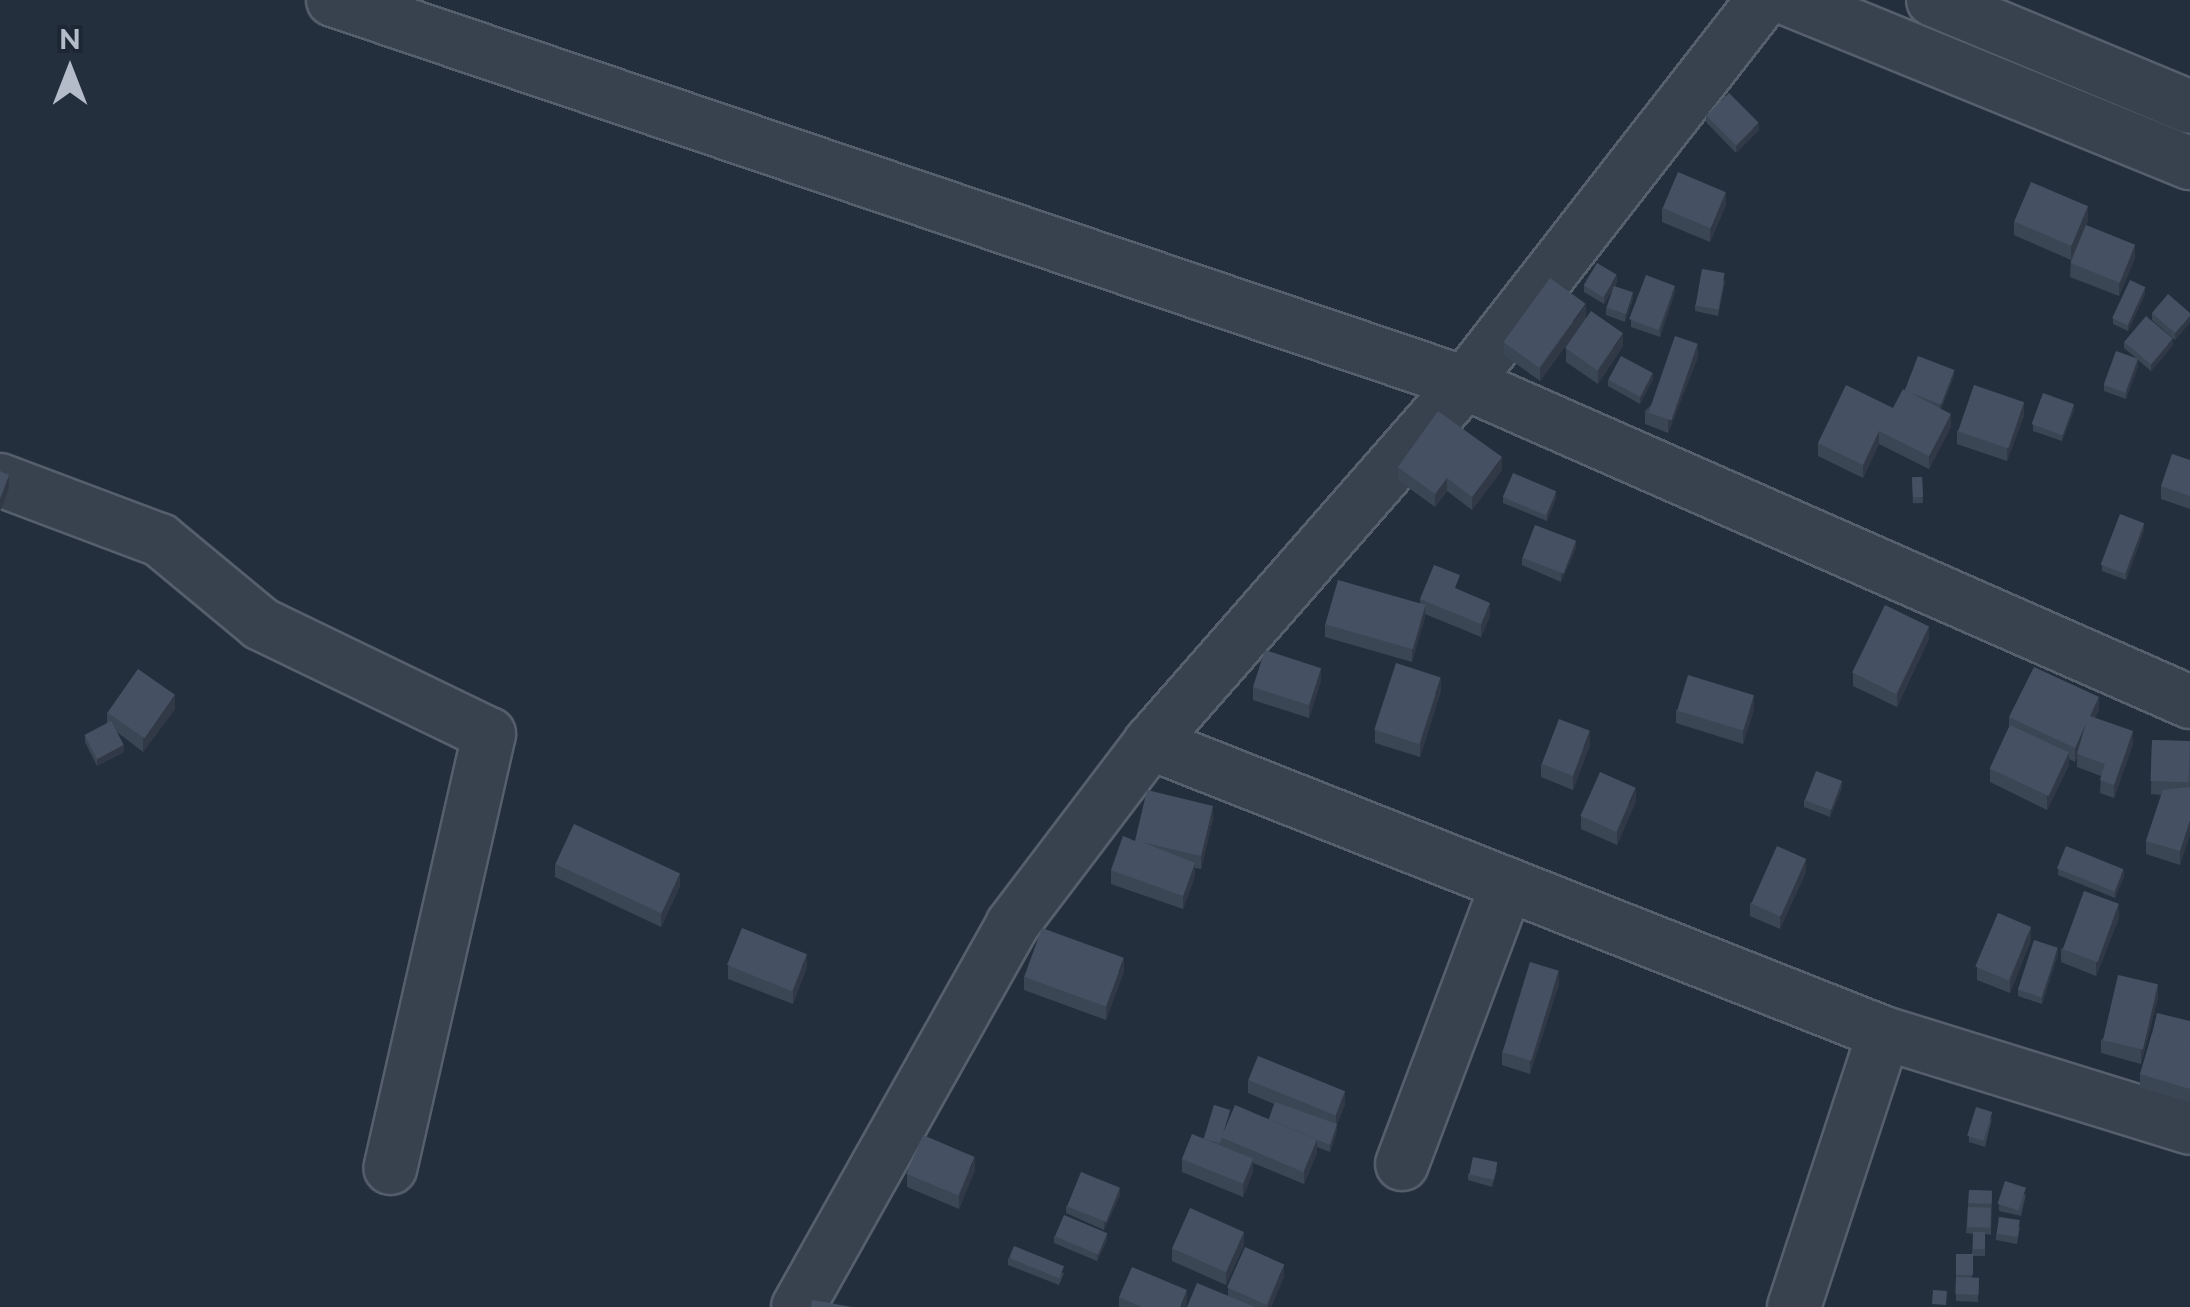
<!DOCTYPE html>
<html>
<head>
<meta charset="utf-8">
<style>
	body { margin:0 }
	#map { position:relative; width:2190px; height:1307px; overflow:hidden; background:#242f3e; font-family:Raleway,sans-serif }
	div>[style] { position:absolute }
	.roads { filter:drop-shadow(2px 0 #565f6c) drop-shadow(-2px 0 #565f6c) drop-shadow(0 2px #565f6c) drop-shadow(0 -2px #565f6c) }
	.minor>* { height:52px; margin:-26px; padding:0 26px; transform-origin:26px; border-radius:26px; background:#38414e }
	.wall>* { inset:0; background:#3b4654; transform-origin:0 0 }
	.shaded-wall>* { inset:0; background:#303945 }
	.building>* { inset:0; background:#455162; transform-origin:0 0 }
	span { translate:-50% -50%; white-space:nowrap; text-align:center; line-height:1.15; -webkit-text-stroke:9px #1d2633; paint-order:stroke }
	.north { position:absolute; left:20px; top:20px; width:100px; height:100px; -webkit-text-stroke:8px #1d2633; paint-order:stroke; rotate:0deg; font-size:28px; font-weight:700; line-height:40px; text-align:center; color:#b4bcc9 }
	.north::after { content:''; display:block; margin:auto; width:35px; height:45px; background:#b4bcc9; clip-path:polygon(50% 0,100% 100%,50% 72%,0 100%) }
</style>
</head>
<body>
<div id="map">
	<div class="roads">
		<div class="minor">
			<i style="left:333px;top:0;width:1195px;rotate:18.69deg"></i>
			<i style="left:1465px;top:383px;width:792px;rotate:23.75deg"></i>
			<i style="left:1790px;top:0;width:432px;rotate:22.2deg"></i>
			<i style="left:1933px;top:0;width:278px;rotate:22.6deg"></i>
			<i style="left:0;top:480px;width:171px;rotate:20.6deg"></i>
			<i style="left:160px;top:540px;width:131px;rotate:39.7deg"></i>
			<i style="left:261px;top:624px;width:253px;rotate:25.8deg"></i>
			<i style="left:489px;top:734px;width:445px;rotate:102.8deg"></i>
			<i style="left:1150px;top:743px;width:789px;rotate:21.56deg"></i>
			<i style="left:1884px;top:1033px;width:320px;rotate:17.2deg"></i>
			<i style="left:1402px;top:1164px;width:299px;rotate:-69.4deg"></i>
			<i style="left:798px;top:1307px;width:438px;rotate:-60.7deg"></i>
			<i style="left:1012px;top:925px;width:228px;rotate:-52.8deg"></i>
			<i style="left:1150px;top:743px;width:478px;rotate:-48.8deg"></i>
			<i style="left:1465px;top:383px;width:485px;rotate:-52.1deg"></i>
			<i style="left:1794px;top:1307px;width:288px;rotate:-71.8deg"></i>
		</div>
	</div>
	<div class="wall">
		<i style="clip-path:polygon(1706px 115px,1759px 130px,1736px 153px,1706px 122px)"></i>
		<i style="clip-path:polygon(1726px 205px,1710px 242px,1662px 222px,1662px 208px)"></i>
		<i style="clip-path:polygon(2088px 220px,2086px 226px,2135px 258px,2119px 296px,2070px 277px,2071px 260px,2014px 235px,2014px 222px)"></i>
		<i style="clip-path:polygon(1725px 280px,1718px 316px,1695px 311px,1695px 305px)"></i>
		<i style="clip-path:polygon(1617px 282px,1615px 286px,1633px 299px,1625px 322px,1606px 315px,1606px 308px,1613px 289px,1604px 304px,1584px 292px,1584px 285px)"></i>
		<i style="clip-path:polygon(1675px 292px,1660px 337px,1631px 327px,1631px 320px)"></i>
		<i style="clip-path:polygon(2145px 294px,2128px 331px,2113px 324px,2113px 318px)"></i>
		<i style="clip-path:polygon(2152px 313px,2190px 313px,2175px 340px,2152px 320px)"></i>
		<i style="clip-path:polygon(1586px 318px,1540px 381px,1504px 355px,1504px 342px)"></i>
		<i style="clip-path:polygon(2124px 342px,2173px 345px,2151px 371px,2138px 360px,2138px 366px,2126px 399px,2104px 391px,2104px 385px,2136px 358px,2124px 348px)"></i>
		<i style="clip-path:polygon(1623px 346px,1598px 384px,1566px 362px,1566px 349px)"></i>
		<i style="clip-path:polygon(1698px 357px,1668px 433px,1645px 424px,1645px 411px)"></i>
		<i style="clip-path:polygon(1954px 376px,1941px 409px,1951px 427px,1929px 469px,1879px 444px,1863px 478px,1818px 456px,1818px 443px,1893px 408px,1904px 390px)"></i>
		<i style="clip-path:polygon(1653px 379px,1640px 404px,1608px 386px,1608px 380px)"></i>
		<i style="clip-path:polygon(2074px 410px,2062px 441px,2033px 431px,2033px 424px)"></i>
		<i style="clip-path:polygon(2024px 415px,2007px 461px,1957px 444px,1957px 431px)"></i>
		<i style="clip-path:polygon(2190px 460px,2190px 509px,2161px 499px,2161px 486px)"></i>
		<i style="clip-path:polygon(1398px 467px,1502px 470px,1472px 510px,1447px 491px,1435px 507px,1398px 480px)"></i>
		<i style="left:1922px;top:477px;width:26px;height:10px;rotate:88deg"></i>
		<i style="clip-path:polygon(1503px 497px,1556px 498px,1547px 521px,1503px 503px)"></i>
		<i style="clip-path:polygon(2144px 530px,2126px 580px,2102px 571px,2102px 565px)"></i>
		<i style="clip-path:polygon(1576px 548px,1561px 582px,1522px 565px,1522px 558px)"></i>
		<i style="clip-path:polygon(1459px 590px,1490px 616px,1481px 637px,1425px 614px,1412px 662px,1325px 637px,1325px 624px,1420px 604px,1420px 599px)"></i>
		<i style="clip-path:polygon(1929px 639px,1897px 707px,1853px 686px,1853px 673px)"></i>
		<i style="clip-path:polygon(1321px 681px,1309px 718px,1253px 700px,1253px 687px)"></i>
		<i style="clip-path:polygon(1441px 691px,1420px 757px,1375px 743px,1375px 730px)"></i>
		<i style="clip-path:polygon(175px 709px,143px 752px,117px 732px,124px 752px,97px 766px,85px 742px,85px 735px,107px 724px,107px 712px)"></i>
		<i style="clip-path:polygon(1754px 709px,1743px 744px,1676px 723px,1676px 710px)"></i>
		<i style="clip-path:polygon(2099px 710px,2095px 718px,2133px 744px,2114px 798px,2100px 793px,2101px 776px,2077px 767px,2077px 757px,2075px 762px,2069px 759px,2069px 765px,2047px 810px,1990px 782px,1990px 769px,2009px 727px,2009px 717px)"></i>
		<i style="clip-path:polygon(2152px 740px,2190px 741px,2190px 834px,2180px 865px,2146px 854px,2146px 841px,2161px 795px,2151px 794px)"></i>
		<i style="clip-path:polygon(1590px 745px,1573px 790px,1541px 777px,1541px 764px)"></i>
		<i style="clip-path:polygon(1842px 788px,1830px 817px,1804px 807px,1804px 800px)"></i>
		<i style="clip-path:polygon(1636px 801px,1617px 845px,1581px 829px,1581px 816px)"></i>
		<i style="clip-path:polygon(1213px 819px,1201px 869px,1195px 868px,1195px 876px,1183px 909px,1111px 884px,1111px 870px,1135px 841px)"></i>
		<i style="clip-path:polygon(555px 864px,680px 886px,661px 927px,555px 877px)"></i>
		<i style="clip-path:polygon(2058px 869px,2124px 876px,2115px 898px,2058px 875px)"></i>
		<i style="clip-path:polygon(1806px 872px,1780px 929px,1750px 916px,1750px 903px)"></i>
		<i style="clip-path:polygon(2119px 918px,2096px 976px,2061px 962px,2061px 949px)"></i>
		<i style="clip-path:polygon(2031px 940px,2010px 993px,1977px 980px,1977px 967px)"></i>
		<i style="clip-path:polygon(2058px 954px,2042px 1004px,2018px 996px,2018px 989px)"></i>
		<i style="clip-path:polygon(728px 966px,807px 967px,793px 1004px,728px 979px)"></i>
		<i style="clip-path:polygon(1124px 971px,1106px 1020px,1024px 990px,1024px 977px)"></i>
		<i style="clip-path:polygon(1559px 984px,1530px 1074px,1502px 1065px,1502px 1052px)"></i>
		<i style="clip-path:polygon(2158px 997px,2141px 1064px,2101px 1053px,2101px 1040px)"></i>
		<i style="clip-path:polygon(2190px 1021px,2190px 1102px,2140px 1088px,2140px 1074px)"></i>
		<i style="clip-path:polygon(1248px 1080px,1345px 1104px,1337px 1124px,1337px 1131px,1330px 1152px,1317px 1147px,1317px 1153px,1304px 1184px,1253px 1163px,1253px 1172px,1243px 1197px,1182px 1172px,1182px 1159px,1203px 1138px,1269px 1119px,1274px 1104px,1248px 1093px)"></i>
		<i style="clip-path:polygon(1992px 1118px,1985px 1147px,1969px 1142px,1969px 1136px)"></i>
		<i style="clip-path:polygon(1497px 1169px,1492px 1187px,1468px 1180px,1468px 1174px)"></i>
		<i style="clip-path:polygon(975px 1170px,959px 1209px,907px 1187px,907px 1174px)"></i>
		<i style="clip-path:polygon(1969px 1190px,1992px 1191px,1991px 1235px,1985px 1234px,1985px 1256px,1973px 1256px,1972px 1278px,1979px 1278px,1978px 1302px,1956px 1301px,1956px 1254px,1972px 1254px,1973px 1234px,1966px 1233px)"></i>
		<i style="clip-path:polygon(2026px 1194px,2021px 1216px,1999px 1211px,1999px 1204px)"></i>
		<i style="clip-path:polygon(1120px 1195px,1104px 1230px,1066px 1213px,1066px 1206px)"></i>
		<i style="clip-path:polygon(2020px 1227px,2017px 1244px,1996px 1240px,1996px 1234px)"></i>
		<i style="clip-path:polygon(1054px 1236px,1107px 1240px,1097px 1261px,1054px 1243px)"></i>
		<i style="clip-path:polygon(1244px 1245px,1226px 1285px,1172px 1261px,1172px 1248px)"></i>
		<i style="clip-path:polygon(1008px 1258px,1064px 1273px,1059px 1285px,1008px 1265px)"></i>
		<i style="clip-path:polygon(1284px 1277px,1271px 1307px,1187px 1307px,1228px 1296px,1228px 1288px)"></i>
		<i style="clip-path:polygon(1119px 1297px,1187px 1304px,1185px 1307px,1119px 1307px)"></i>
	</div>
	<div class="shaded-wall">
		<i style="clip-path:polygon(1759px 123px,1759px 130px,1736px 153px,1736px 146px)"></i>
		<i style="clip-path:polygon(1726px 192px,1726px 205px,1710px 242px,1710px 229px)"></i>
		<i style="clip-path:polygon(2088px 206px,2088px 220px,2071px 260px,2071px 247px)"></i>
		<i style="clip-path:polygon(2135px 245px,2135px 258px,2119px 296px,2119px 283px)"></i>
		<i style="clip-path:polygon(1617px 275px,1617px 282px,1604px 304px,1604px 297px)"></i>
		<i style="clip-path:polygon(1675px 286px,1675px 292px,1660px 337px,1660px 330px)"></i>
		<i style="clip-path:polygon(2145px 287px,2145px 294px,2128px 331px,2128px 325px)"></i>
		<i style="clip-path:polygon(1633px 292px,1633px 299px,1625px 322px,1625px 315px)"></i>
		<i style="clip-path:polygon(1586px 304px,1586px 318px,1540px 381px,1540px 368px)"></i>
		<i style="clip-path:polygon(2190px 316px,2190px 323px,2175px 340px,2175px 333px)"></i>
		<i style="clip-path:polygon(1623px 333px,1623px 346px,1598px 384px,1598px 371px)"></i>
		<i style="clip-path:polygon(2173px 339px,2173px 345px,2151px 371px,2151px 364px)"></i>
		<i style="clip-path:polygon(1698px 344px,1698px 357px,1668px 433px,1668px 420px)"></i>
		<i style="clip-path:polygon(2138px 359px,2138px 366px,2126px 399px,2126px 392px)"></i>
		<i style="clip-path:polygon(1954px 370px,1954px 376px,1940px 412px,1940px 406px)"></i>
		<i style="clip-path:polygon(1653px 373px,1653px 379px,1640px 404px,1640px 397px)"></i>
		<i style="clip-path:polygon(2024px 402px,2024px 415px,2007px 461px,2007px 448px)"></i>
		<i style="clip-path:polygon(2074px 404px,2074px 410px,2062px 441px,2062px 435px)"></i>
		<i style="clip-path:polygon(1951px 414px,1951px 427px,1929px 469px,1929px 456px)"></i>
		<i style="clip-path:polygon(1879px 431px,1879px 444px,1863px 478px,1863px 465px)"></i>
		<i style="clip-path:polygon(1502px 457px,1502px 470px,1472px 510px,1472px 497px)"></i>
		<i style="clip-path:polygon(9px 475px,9px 488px,0 512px,0 499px)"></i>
		<i style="clip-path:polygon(1447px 478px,1447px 491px,1435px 507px,1435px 494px)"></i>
		<i style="clip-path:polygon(1556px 491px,1556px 498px,1547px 521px,1547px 514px)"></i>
		<i style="clip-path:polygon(2144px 523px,2144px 530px,2126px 580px,2126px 573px)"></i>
		<i style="clip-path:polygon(1576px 541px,1576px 548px,1561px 582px,1561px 575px)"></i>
		<i style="clip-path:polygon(1490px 603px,1490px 616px,1481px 637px,1481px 624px)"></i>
		<i style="clip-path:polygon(1425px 605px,1425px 618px,1412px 662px,1412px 649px)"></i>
		<i style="clip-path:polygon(1929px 626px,1929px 639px,1897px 707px,1897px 694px)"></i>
		<i style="clip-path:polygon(1321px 668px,1321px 681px,1309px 718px,1309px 705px)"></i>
		<i style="clip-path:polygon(1441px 678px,1441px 691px,1420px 757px,1420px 744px)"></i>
		<i style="clip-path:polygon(175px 695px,175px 709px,143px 752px,143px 738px)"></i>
		<i style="clip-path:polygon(1754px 695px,1754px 709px,1743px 744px,1743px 731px)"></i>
		<i style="clip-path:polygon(2099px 697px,2099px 710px,2090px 729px,2090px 716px)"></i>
		<i style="clip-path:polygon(2086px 723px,2086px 737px,2075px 762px,2075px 748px)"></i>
		<i style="clip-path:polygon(1590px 731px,1590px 745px,1573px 790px,1573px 777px)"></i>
		<i style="clip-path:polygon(2133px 731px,2133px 744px,2114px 798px,2114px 785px)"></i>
		<i style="clip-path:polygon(124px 745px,124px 752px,97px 766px,97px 759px)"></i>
		<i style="clip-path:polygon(2069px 752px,2069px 765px,2047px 810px,2047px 796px)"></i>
		<i style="clip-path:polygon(1842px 781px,1842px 788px,1830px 817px,1830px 810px)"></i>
		<i style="clip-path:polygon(1636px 788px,1636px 801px,1617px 845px,1617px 832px)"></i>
		<i style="clip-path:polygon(1213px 806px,1213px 819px,1201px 869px,1201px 856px)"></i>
		<i style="clip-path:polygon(2190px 820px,2190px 834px,2180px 865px,2180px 851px)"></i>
		<i style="clip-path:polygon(1806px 859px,1806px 872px,1780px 929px,1780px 916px)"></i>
		<i style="clip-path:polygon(1195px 863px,1195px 876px,1183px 909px,1183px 896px)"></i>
		<i style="clip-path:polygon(2124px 869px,2124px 876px,2115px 898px,2115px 891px)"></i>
		<i style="clip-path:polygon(680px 873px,680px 886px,661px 927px,661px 914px)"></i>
		<i style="clip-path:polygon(2119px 904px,2119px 918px,2096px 976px,2096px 963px)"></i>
		<i style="clip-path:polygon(2031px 927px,2031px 940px,2010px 993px,2010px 980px)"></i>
		<i style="clip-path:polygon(2058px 948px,2058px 954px,2042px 1004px,2042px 997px)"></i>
		<i style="clip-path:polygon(807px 954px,807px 967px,793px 1004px,793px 991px)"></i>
		<i style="clip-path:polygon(1124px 958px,1124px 971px,1106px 1020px,1106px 1007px)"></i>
		<i style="clip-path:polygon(1559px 971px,1559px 984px,1530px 1074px,1530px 1060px)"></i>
		<i style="clip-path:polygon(2158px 984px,2158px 997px,2141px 1064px,2141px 1050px)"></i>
		<i style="clip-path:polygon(1345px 1091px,1345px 1104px,1336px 1128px,1336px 1115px)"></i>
		<i style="clip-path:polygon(1337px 1124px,1337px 1131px,1330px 1152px,1330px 1145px)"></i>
		<i style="clip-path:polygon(1317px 1139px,1317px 1153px,1304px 1184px,1304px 1171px)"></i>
		<i style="clip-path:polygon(975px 1157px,975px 1170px,959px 1209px,959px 1196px)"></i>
		<i style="clip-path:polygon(1253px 1159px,1253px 1172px,1243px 1197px,1243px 1184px)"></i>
		<i style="clip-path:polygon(1120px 1188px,1120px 1195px,1104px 1230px,1104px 1223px)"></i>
		<i style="clip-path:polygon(1244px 1232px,1244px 1245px,1226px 1285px,1226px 1271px)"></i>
		<i style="clip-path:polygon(1107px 1233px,1107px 1240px,1097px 1261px,1097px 1255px)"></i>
		<i style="clip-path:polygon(1284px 1264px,1284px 1277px,1271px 1307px,1267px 1307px)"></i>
		<i style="clip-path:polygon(1187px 1290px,1187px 1304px,1185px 1307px,1180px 1307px)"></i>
	</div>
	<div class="building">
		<i style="left:1729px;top:93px;width:42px;height:32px;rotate:45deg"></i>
		<i style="left:1678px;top:172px;width:52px;height:39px;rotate:23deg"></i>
		<i style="left:2031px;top:182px;width:62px;height:43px;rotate:23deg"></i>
		<i style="left:2086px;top:225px;width:53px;height:41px;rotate:22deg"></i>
		<i style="left:1597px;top:263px;width:23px;height:26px;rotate:31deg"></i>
		<i style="left:1702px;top:269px;width:23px;height:37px;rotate:10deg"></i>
		<i style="left:1646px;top:275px;width:31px;height:47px;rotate:21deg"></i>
		<i style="left:1550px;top:278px;width:44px;height:79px;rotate:36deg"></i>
		<i style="left:2130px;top:280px;width:17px;height:42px;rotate:25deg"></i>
		<i style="left:1614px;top:286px;width:20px;height:23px;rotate:18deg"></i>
		<i style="clip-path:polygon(2168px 294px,2190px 313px,2190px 316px,2175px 333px,2152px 313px)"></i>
		<i style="left:1591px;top:311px;width:39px;height:45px;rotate:35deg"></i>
		<i style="left:2146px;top:316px;width:35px;height:34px;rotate:40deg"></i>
		<i style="left:1675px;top:336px;width:24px;height:81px;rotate:19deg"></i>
		<i style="left:2116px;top:351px;width:23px;height:36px;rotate:20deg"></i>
		<i style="left:1621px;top:356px;width:36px;height:27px;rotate:28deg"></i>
		<i style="left:1918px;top:356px;width:39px;height:37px;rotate:21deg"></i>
		<i style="clip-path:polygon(1846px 385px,1893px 408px,1903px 389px,1951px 414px,1929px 456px,1879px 431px,1863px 465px,1818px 443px)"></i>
		<i style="left:1974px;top:385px;width:53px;height:49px;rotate:19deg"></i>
		<i style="left:2043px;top:393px;width:33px;height:33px;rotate:20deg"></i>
		<i style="clip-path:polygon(1438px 411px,1502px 457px,1472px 497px,1447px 478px,1435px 494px,1398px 467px)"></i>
		<i style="clip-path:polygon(2172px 454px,2190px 460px,2190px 496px,2161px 486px)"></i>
		<i style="clip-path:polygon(0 471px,9px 475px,0 499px)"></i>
		<i style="left:1513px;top:473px;width:47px;height:26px;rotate:23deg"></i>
		<i style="left:1922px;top:477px;width:20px;height:10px;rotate:87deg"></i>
		<i style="left:2120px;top:514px;width:26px;height:54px;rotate:21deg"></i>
		<i style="left:1535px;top:525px;width:44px;height:35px;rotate:21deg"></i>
		<i style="clip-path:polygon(1434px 565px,1460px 575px,1455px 588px,1490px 603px,1481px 624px,1420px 599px)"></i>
		<i style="left:1338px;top:580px;width:91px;height:46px;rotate:16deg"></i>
		<i style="left:1885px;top:605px;width:49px;height:75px;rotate:26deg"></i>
		<i style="left:1265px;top:650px;width:59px;height:39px;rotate:18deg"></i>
		<i style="left:1396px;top:663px;width:47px;height:70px;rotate:18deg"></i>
		<i style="clip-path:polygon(2034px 667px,2099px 697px,2090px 716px,2133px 731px,2114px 785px,2100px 780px,2105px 764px,2077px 754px,2086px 723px,2075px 748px,2009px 717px)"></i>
		<i style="left:138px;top:669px;width:45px;height:53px;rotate:35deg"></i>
		<i style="left:1688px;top:675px;width:69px;height:37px;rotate:17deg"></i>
		<i style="left:1559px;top:719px;width:33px;height:48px;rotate:21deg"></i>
		<i style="left:111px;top:721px;width:27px;height:30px;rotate:62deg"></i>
		<i style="left:2010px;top:725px;width:65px;height:48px;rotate:25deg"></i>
		<i style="left:2152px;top:740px;width:38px;height:41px;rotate:2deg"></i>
		<i style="left:1816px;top:771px;width:28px;height:31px;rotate:21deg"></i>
		<i style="left:1600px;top:772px;width:39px;height:48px;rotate:24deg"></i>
		<i style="clip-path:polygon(2190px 787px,2190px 820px,2180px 851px,2146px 841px,2163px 790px)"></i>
		<i style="clip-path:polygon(1147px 790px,1213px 806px,1201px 856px,1142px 842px,1195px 863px,1183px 896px,1111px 870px,1123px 836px,1135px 841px)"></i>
		<i style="left:574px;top:824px;width:117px;height:44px;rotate:25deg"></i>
		<i style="left:1777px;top:846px;width:32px;height:63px;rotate:24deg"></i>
		<i style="left:2066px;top:846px;width:62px;height:24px;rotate:22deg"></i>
		<i style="left:2084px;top:891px;width:37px;height:62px;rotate:20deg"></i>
		<i style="left:1998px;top:913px;width:36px;height:58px;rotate:23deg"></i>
		<i style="left:742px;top:928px;width:70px;height:40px;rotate:22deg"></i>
		<i style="left:1042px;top:928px;width:87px;height:52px;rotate:20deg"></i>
		<i style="left:2034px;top:940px;width:25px;height:52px;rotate:18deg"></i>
		<i style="left:1530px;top:962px;width:30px;height:94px;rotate:17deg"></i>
		<i style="left:2118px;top:975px;width:41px;height:67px;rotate:13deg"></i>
		<i style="clip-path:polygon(2157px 1013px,2190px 1021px,2190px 1044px,2152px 1034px)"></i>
		<i style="clip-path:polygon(2152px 1033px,2190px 1044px,2190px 1089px,2140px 1074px)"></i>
		<i style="left:1258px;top:1056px;width:94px;height:26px;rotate:22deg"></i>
		<i style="clip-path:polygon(1275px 1102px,1337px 1124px,1330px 1145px,1269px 1119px)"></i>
		<i style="left:1214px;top:1105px;width:17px;height:35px;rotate:17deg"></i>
		<i style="left:1235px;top:1105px;width:89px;height:35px;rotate:23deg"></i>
		<i style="left:1976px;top:1107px;width:17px;height:30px;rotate:17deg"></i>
		<i style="left:1192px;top:1134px;width:66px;height:27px;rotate:22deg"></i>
		<i style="left:923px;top:1135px;width:56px;height:42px;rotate:23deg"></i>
		<i style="left:1473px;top:1157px;width:25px;height:18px;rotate:12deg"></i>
		<i style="left:1081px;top:1172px;width:42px;height:37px;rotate:22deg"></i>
		<i style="left:2005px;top:1181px;width:22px;height:24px;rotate:18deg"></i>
		<i style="left:1969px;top:1190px;width:23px;height:13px;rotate:2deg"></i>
		<i style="left:1968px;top:1207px;width:23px;height:20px;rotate:2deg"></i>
		<i style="left:1190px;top:1208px;width:59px;height:44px;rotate:24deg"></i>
		<i style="left:1064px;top:1215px;width:47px;height:23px;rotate:23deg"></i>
		<i style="left:1999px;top:1217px;width:21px;height:17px;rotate:8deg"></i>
		<i style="left:1973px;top:1232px;width:12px;height:17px"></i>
		<i style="left:1014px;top:1246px;width:54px;height:13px;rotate:22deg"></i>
		<i style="left:1245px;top:1247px;width:43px;height:44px;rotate:24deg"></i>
		<i style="left:1956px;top:1254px;width:17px;height:21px"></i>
		<i style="clip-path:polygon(1132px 1267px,1187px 1290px,1180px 1307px,1142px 1307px,1119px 1297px)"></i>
		<i style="left:1956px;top:1277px;width:23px;height:17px;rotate:2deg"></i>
		<i style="clip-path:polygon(1197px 1283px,1255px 1307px,1187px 1307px)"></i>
		<i style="left:1933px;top:1290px;width:14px;height:14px;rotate:4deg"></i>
		<i style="clip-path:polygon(812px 1300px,852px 1307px,811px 1307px)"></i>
	</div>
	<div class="north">N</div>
</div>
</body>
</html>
